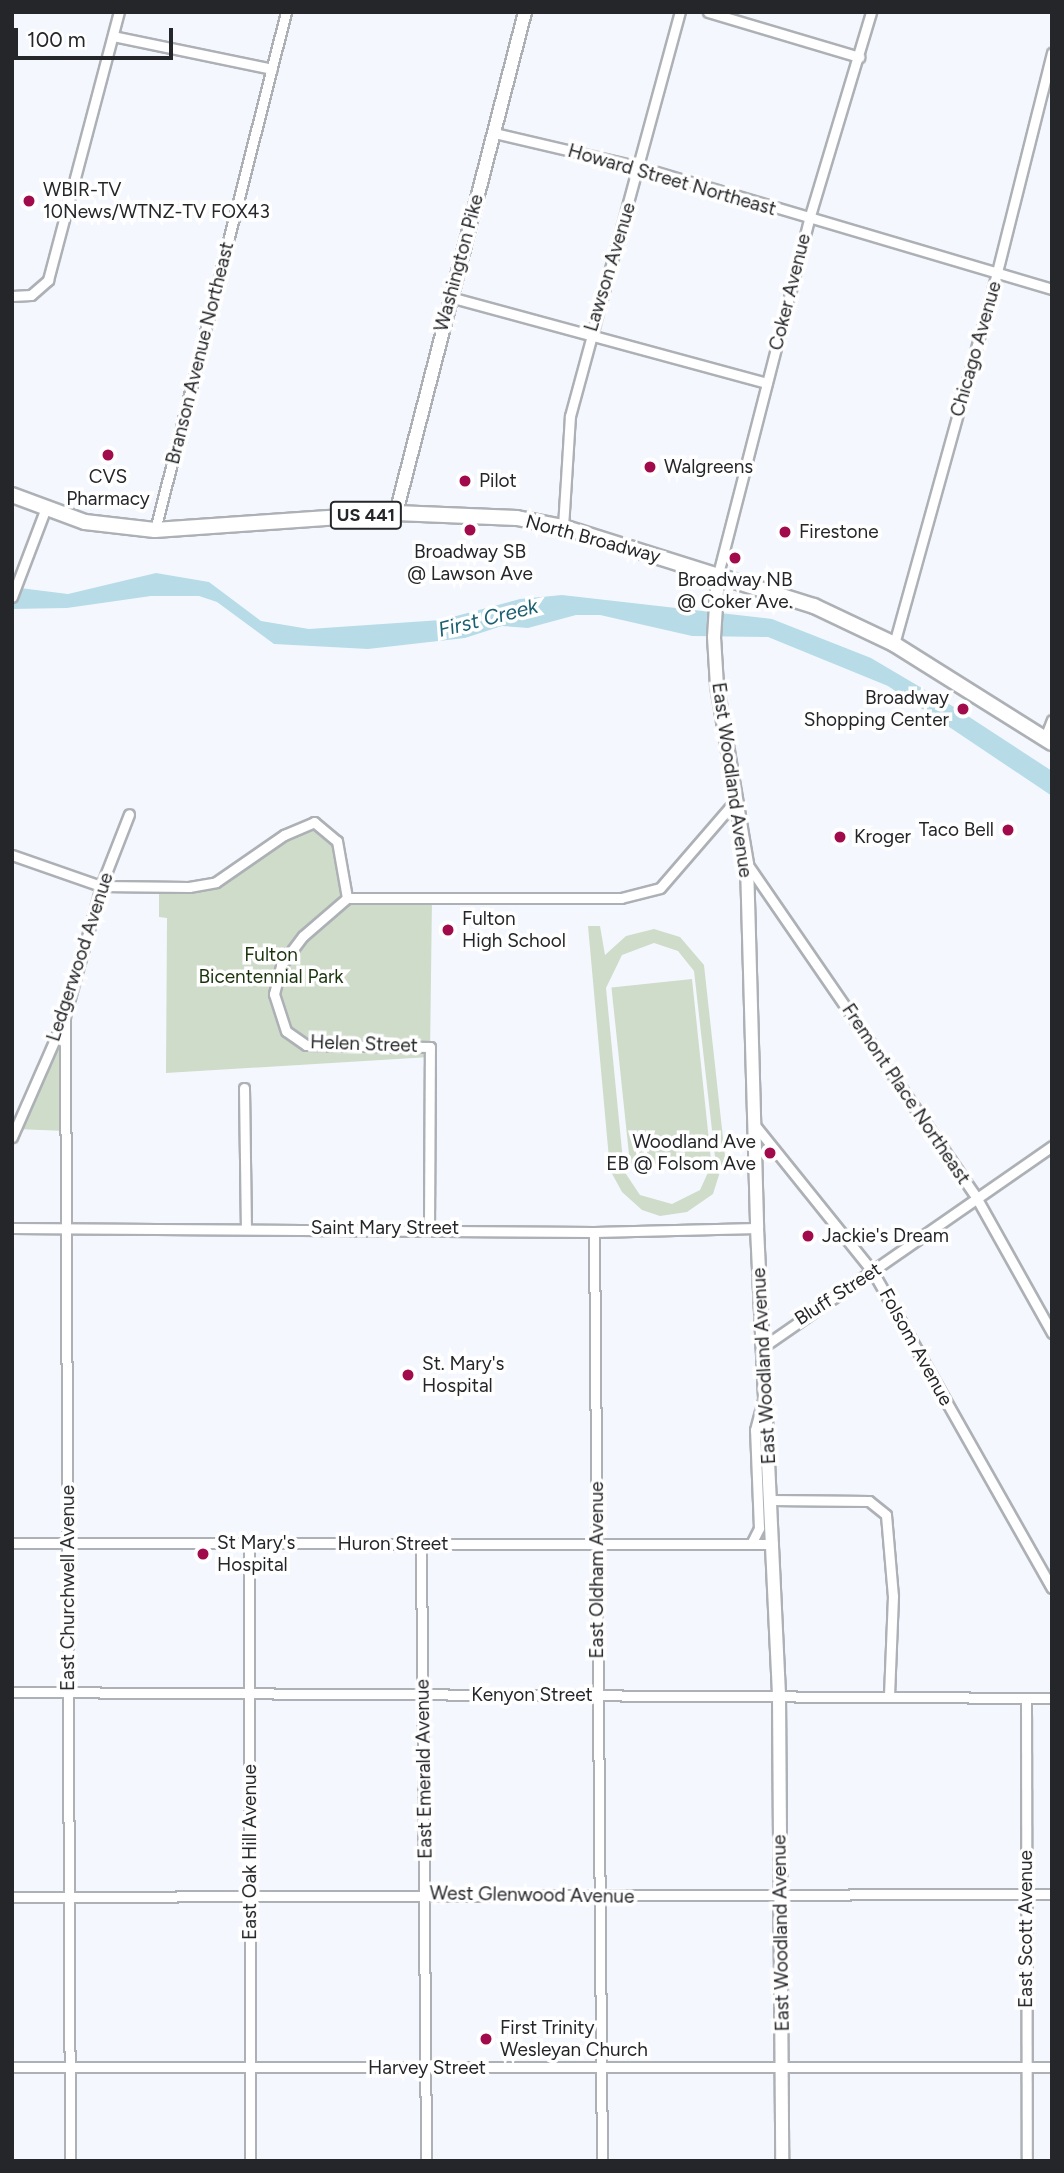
<!DOCTYPE html>
<html>
<head>
<meta charset="utf-8">
<style>
	body { margin:0 }
	#map { position:relative; width:1064px; height:2173px; overflow:hidden; background:#f4f8fe; font-family:Figtree,sans-serif }
	div>[style] { position:absolute }
	.green>* { inset:0; background:#cfdcca; transform-origin:0 0 }
	.water>* { inset:0; background:#b7dce8 }
	.roads { filter:drop-shadow(2px 0 #adb1b6) drop-shadow(-2px 0 #adb1b6) drop-shadow(0 2px #adb1b6) drop-shadow(0 -2px #adb1b6) }
	.street>* { height:9px; margin:-4.5px; padding:0 4.5px; transform-origin:4.5px; border-radius:4.5px; background:#fff }
	.secondary>* { height:12px; margin:-6px; padding:0 6px; transform-origin:6px; border-radius:6px; background:#fff }
	.primary>* { height:14px; margin:-7px; padding:0 7px; transform-origin:7px; border-radius:7px; background:#fff }
	.dots>* { width:19px; height:19px; translate:-50% -50%; box-sizing:border-box; border:4px solid #fff; border-radius:50% }
	span { translate:-50% -50%; white-space:nowrap; text-align:center; line-height:1.15; -webkit-text-stroke:7px #fff; paint-order:stroke }
	.shield-label span { padding:2px 5px; background:#fff; border:2px solid; border-radius:5px; -webkit-text-stroke-width:0 }
	.shield-label { font-size:18px; color:#252629; font-weight:700 }
	.street-label { font-size:19px; color:#252629 }
	.poi-label { font-size:19px; color:#252629 }
	.left { translate:0 -50%; text-align:left }
	.right { translate:-100% -50%; text-align:right }
	.park-label { font-size:19px; color:#1a350d }
	.water-label { font-size:21px; color:#195f71; font-style:italic }
	.frame { position:absolute; inset:0; border:14px solid #252629; pointer-events:none }
	.scale { position:absolute; left:14px; top:28px; width:159px; height:32px; box-sizing:border-box; border:4px solid #252629; border-top:0; padding-left:9px; font-size:21px; line-height:24px; white-space:nowrap; color:#252629; -webkit-text-stroke:5px #fff; paint-order:stroke }
</style>
</head>
<body>
<div id="map">
	<div class="green">
		<i style="clip-path:polygon(314px 822px,337px 841px,347px 898px,432px 898px,430px 1057px,166px 1073px,167px 918px,159px 917px,159px 886px,216px 882px,254px 854px)"></i>
		<i style="clip-path:polygon(evenodd,588px 926px,600px 926px,605px 955px,626px 936px,654px 929px,680px 937px,704px 965px,725px 1156px,713px 1194px,687px 1212px,660px 1216px,642px 1210px,622px 1192px,610px 1170px,588px 926px,654px 943px,678px 951px,694px 971px,715px 1157px,700px 1190px,672px 1204px,640px 1195px,624px 1171px,606px 988px,622px 955px,654px 943px)"></i>
		<i style="left:692px;top:979px;width:180px;height:81px;rotate:84deg"></i>
		<i style="clip-path:polygon(65px 1016px,66px 1131px,16px 1129px)"></i>
	</div>
	<div class="water">
		<i style="clip-path:polygon(156px 573px,209px 582px,261px 621px,309px 629px,441px 620px,520px 599px,562px 595px,772px 619px,871px 658px,954px 707px,1052px 771px,1052px 796px,888px 686px,768px 637px,692px 636px,600px 615px,576px 615px,528px 628px,502px 626px,465px 638px,368px 649px,274px 644px,217px 602px,199px 596px,151px 596px,67px 608px,12px 609px,12px 587px,68px 594px)"></i>
	</div>
	<div class="roads">
		<div class="street">
			<i style="left:708px;top:12px;width:158px;rotate:16.6deg"></i>
			<i style="left:113px;top:36px;width:162px;rotate:11.7deg"></i>
			<i style="left:494px;top:133px;width:150px;rotate:13.1deg"></i>
			<i style="left:640px;top:167px;width:430px;rotate:16.5deg"></i>
			<i style="left:12px;top:296px;width:19px;rotate:-3deg"></i>
			<i style="left:31px;top:295px;width:23px;rotate:-41deg"></i>
			<i style="left:48px;top:280px;width:277px;rotate:-75.2deg"></i>
			<i style="left:450px;top:297px;width:328px;rotate:15.2deg"></i>
			<i style="left:563px;top:527px;width:111px;rotate:-86.4deg"></i>
			<i style="left:570px;top:416px;width:419px;rotate:-74.8deg"></i>
			<i style="left:155px;top:530px;width:534px;rotate:-75.81deg"></i>
			<i style="left:718px;top:574px;width:366px;rotate:-75.6deg"></i>
			<i style="left:809px;top:219px;width:216px;rotate:-73.3deg"></i>
			<i style="left:12px;top:597px;width:93px;rotate:-69.2deg"></i>
			<i style="left:894px;top:644px;width:386px;rotate:-74.5deg"></i>
			<i style="left:997px;top:272px;width:226px;rotate:-75.9deg"></i>
			<i style="left:1045px;top:738px;width:19px;rotate:-69deg"></i>
			<i style="left:12px;top:855px;width:94px;rotate:19.2deg"></i>
			<i style="left:101px;top:886px;width:88px;rotate:0.7deg"></i>
			<i style="left:189px;top:887px;width:27px;rotate:-10deg"></i>
			<i style="left:216px;top:882px;width:83px;rotate:-34.7deg"></i>
			<i style="left:284px;top:835px;width:33px;rotate:-23deg"></i>
			<i style="left:314px;top:822px;width:30px;rotate:40deg"></i>
			<i style="left:337px;top:841px;width:58px;rotate:80deg"></i>
			<i style="left:748px;top:865px;width:403px;rotate:55.5deg"></i>
			<i style="left:976px;top:1197px;width:156px;rotate:60.8deg"></i>
			<i style="left:65px;top:1016px;width:1145px;rotate:89.75deg"></i>
			<i style="left:244px;top:1088px;width:139px;rotate:89.2deg"></i>
			<i style="left:754px;top:1124px;width:190px;rotate:51.2deg"></i>
			<i style="left:873px;top:1272px;width:363px;rotate:60.5deg"></i>
			<i style="left:12px;top:1137px;width:132px;rotate:-66.3deg"></i>
			<i style="left:65px;top:1016px;width:135px;rotate:-74.5deg"></i>
			<i style="left:101px;top:886px;width:77px;rotate:-68.7deg"></i>
			<i style="left:12px;top:1228px;width:582px;rotate:0.39deg"></i>
			<i style="left:594px;top:1232px;width:163px;rotate:-1.4deg"></i>
			<i style="left:429px;top:1228px;width:181px;rotate:-89.7deg"></i>
			<i style="left:430px;top:1047px;width:124px;rotate:-179.1deg"></i>
			<i style="left:306px;top:1045px;width:24px;rotate:-145deg"></i>
			<i style="left:286px;top:1031px;width:39px;rotate:-108deg"></i>
			<i style="left:274px;top:994px;width:30px;rotate:-76deg"></i>
			<i style="left:281px;top:965px;width:36px;rotate:-53deg"></i>
			<i style="left:303px;top:936px;width:58px;rotate:-40.8deg"></i>
			<i style="left:347px;top:898px;width:274px"></i>
			<i style="left:621px;top:898px;width:40px;rotate:-14.4deg"></i>
			<i style="left:660px;top:888px;width:116px;rotate:-49.2deg"></i>
			<i style="left:594px;top:1232px;width:929px;rotate:89.51deg"></i>
			<i style="left:763px;top:1347px;width:352px;rotate:-34.8deg"></i>
			<i style="left:771px;top:1500px;width:98px;rotate:0.6deg"></i>
			<i style="left:869px;top:1501px;width:22px;rotate:39deg"></i>
			<i style="left:886px;top:1515px;width:81px;rotate:85.1deg"></i>
			<i style="left:893px;top:1596px;width:101px;rotate:92.3deg"></i>
			<i style="left:12px;top:1543px;width:761px;rotate:0.08deg"></i>
			<i style="left:249px;top:1543px;width:618px;rotate:89.91deg"></i>
			<i style="left:751px;top:1544px;width:18px;rotate:-63deg"></i>
			<i style="left:759px;top:1528px;width:98px;rotate:-92.3deg"></i>
			<i style="left:755px;top:1430px;width:30px;rotate:-75deg"></i>
			<i style="left:421px;top:1545px;width:616px;rotate:89.53deg"></i>
			<i style="left:12px;top:1692px;width:1040px;rotate:0.33deg"></i>
			<i style="left:1026px;top:1698px;width:463px;rotate:89.9deg"></i>
			<i style="left:12px;top:1897px;width:1040px;rotate:-0.17deg"></i>
			<i style="left:12px;top:2067px;width:1040px"></i>
		</div>
		<div class="secondary">
			<i style="left:396px;top:513px;width:517px;rotate:-75.56deg"></i>
			<i style="left:718px;top:574px;width:63px;rotate:93.6deg"></i>
			<i style="left:714px;top:637px;width:49px;rotate:86.5deg"></i>
			<i style="left:717px;top:686px;width:181px;rotate:80.4deg"></i>
			<i style="left:747px;top:864px;width:364px;rotate:88.4deg"></i>
			<i style="left:757px;top:1228px;width:469px;rotate:87.3deg"></i>
			<i style="left:779px;top:1696px;width:465px;rotate:89.6deg"></i>
		</div>
		<div class="primary">
			<i style="left:12px;top:495px;width:78px;rotate:20.3deg"></i>
			<i style="left:85px;top:522px;width:70px;rotate:6.5deg"></i>
			<i style="left:155px;top:530px;width:242px;rotate:-4deg"></i>
			<i style="left:396px;top:513px;width:121px;rotate:2.4deg"></i>
			<i style="left:517px;top:518px;width:47px;rotate:11.1deg"></i>
			<i style="left:563px;top:527px;width:263px;rotate:17.5deg"></i>
			<i style="left:814px;top:606px;width:89px;rotate:25.4deg"></i>
			<i style="left:894px;top:644px;width:186px;rotate:32.1deg"></i>
		</div>
	</div>
	<div class="dots">
		<i style="left:29px;top:201px;background:#a20b4b"></i>
		<i style="left:108px;top:455px;background:#a20b4b"></i>
		<i style="left:650px;top:467px;background:#a20b4b"></i>
		<i style="left:465px;top:481px;background:#a20b4b"></i>
		<i style="left:470px;top:530px;background:#a20b4b"></i>
		<i style="left:785px;top:532px;background:#a20b4b"></i>
		<i style="left:735px;top:558px;background:#a20b4b"></i>
		<i style="left:963px;top:709px;background:#a20b4b"></i>
		<i style="left:1008px;top:830px;background:#a20b4b"></i>
		<i style="left:840px;top:837px;background:#a20b4b"></i>
		<i style="left:448px;top:930px;background:#a20b4b"></i>
		<i style="left:770px;top:1153px;background:#a20b4b"></i>
		<i style="left:808px;top:1236px;background:#a20b4b"></i>
		<i style="left:408px;top:1375px;background:#a20b4b"></i>
		<i style="left:203px;top:1554px;background:#a20b4b"></i>
		<i style="left:486px;top:2039px;background:#a20b4b"></i>
	</div>
	<div class="shield-label">
		<span style="left:366px;top:515px">US 441</span>
	</div>
	<div class="street-label">
		<span style="left:672px;top:180px;rotate:16deg">Howard Street Northeast</span>
		<span style="left:459px;top:263px;rotate:-75deg">Washington Pike</span>
		<span style="left:610px;top:267px;rotate:-73deg">Lawson Avenue</span>
		<span style="left:790px;top:292px;rotate:-76deg">Coker Avenue</span>
		<span style="left:976px;top:349px;rotate:-74deg">Chicago Avenue</span>
		<span style="left:200px;top:353px;rotate:-76deg">Branson Avenue Northeast</span>
		<span style="left:593px;top:539px;rotate:15deg">North Broadway</span>
		<span style="left:732px;top:780px;rotate:82deg">East Woodland Avenue</span>
		<span style="left:80px;top:957px;rotate:-72deg">Ledgerwood Avenue</span>
		<span style="left:364px;top:1044px;rotate:2deg">Helen Street</span>
		<span style="left:906px;top:1094px;rotate:56deg">Fremont Place Northeast</span>
		<span style="left:385px;top:1228px">Saint Mary Street</span>
		<span style="left:838px;top:1294px;rotate:-33deg">Bluff Street</span>
		<span style="left:916px;top:1347px;rotate:61deg">Folsom Avenue</span>
		<span style="left:764px;top:1366px;rotate:-93deg">East Woodland Avenue</span>
		<span style="left:393px;top:1544px">Huron Street</span>
		<span style="left:597px;top:1570px;rotate:-90deg">East Oldham Avenue</span>
		<span style="left:68px;top:1588px;rotate:-90deg">East Churchwell Avenue</span>
		<span style="left:532px;top:1695px">Kenyon Street</span>
		<span style="left:424px;top:1769px;rotate:-91deg">East Emerald Avenue</span>
		<span style="left:250px;top:1852px;rotate:-90deg">East Oak Hill Avenue</span>
		<span style="left:532px;top:1895px;rotate:1deg">West Glenwood Avenue</span>
		<span style="left:1026px;top:1929px;rotate:-90deg">East Scott Avenue</span>
		<span style="left:781px;top:1933px;rotate:-91deg">East Woodland Avenue</span>
		<span style="left:427px;top:2068px">Harvey Street</span>
	</div>
	<div class="poi-label">
		<span class="left" style="left:43px;top:201px">WBIR-TV<br>10News/WTNZ-TV FOX43</span>
		<span class="left" style="left:664px;top:467px">Walgreens</span>
		<span style="left:108px;top:488px">CVS<br>Pharmacy</span>
		<span class="left" style="left:479px;top:481px">Pilot</span>
		<span class="left" style="left:799px;top:532px">Firestone</span>
		<span style="left:470px;top:563px">Broadway SB<br>@ Lawson Ave</span>
		<span style="left:735px;top:591px">Broadway NB<br>@ Coker Ave.</span>
		<span class="right" style="left:949px;top:709px">Broadway<br>Shopping Center</span>
		<span class="right" style="left:994px;top:830px">Taco Bell</span>
		<span class="left" style="left:854px;top:837px">Kroger</span>
		<span class="left" style="left:462px;top:930px">Fulton<br>High School</span>
		<span class="right" style="left:756px;top:1153px">Woodland Ave<br>EB @ Folsom Ave</span>
		<span class="left" style="left:822px;top:1236px">Jackie's Dream</span>
		<span class="left" style="left:422px;top:1375px">St. Mary's<br>Hospital</span>
		<span class="left" style="left:217px;top:1554px">St Mary's<br>Hospital</span>
		<span class="left" style="left:500px;top:2039px">First Trinity<br>Wesleyan Church</span>
	</div>
	<div class="park-label">
		<span style="left:271px;top:966px">Fulton<br>Bicentennial Park</span>
	</div>
	<div class="water-label">
		<span style="left:488px;top:618px;rotate:-14deg">First Creek</span>
	</div>
	<div class="frame"></div>
	<div class="scale">100 m</div>
</div>
</body>
</html>
